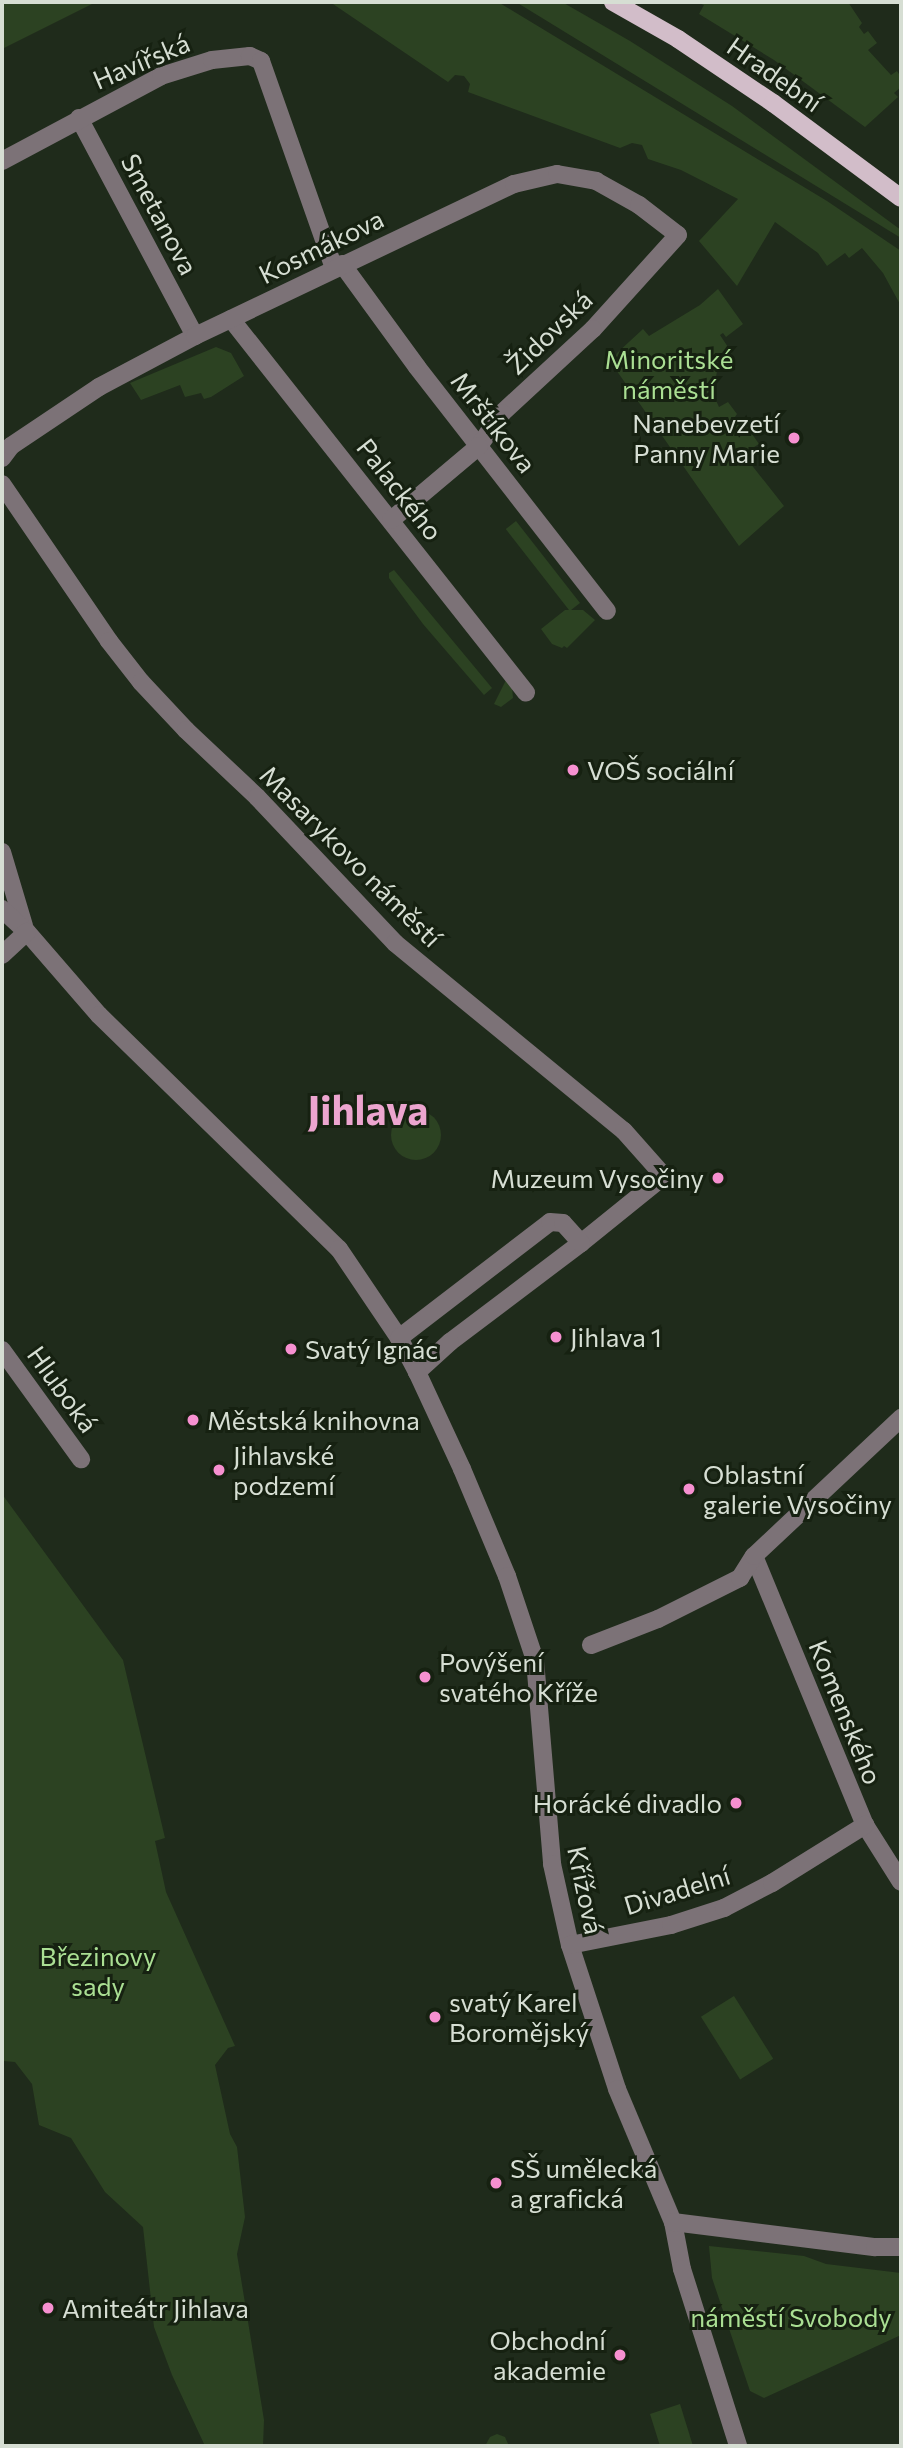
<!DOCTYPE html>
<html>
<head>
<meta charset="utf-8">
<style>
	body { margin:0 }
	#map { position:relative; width:903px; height:2448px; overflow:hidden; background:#1f2b1b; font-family:Commissioner,sans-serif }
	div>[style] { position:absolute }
	.green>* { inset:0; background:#2c4222; transform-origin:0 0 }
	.round { border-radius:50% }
	.minor>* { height:18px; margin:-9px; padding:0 9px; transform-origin:9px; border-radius:9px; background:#7c7277 }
	.major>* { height:18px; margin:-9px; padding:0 9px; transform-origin:9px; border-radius:9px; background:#d2bdc9 }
	.dots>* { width:19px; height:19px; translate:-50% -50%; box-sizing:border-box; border:4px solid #162111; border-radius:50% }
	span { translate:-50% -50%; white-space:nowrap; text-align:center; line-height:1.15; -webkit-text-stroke:6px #162111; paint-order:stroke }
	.street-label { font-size:26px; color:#d6ded3 }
	.park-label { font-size:26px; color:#aadf93 }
	.poi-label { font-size:26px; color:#d6ded3 }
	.right { translate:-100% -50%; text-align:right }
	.left { translate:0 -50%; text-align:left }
	.town-label { font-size:40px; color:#eca5cf; font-weight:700 }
	.frame { position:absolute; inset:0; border:4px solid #d6ded3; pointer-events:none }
</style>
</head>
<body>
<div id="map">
	<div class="green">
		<i style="clip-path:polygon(2px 2px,96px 2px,2px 49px)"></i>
		<i style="clip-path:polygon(330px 2px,498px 2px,827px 201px,901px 251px,901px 306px,883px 273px,862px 248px,849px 258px,845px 253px,827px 266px,818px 253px,775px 222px,737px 286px,699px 241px,738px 199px,681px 170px,648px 159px,642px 145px,632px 143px,620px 148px,468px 92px,470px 84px,464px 76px,455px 75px,448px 82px)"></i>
		<i style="clip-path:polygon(516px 2px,562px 2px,630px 41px,732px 106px,901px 230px,901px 238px)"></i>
		<i style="clip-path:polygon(695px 2px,848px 2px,862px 23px,859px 27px,864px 34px,868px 31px,877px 43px,868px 50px,891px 75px,897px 71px,901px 77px,901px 87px,894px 93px,898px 97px,865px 127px,774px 60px,699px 14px,704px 5px)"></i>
		<i style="clip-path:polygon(718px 289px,743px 324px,726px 337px,723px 333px,720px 335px,732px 353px,726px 357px,727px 362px,718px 369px,712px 366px,717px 371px,715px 383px,709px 385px,719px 407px,728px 402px,737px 414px,735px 417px,739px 417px,748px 428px,747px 433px,750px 431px,759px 444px,743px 454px,784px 506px,739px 546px,612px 364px,617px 353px,643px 329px,649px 336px,700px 305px)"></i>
		<i style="clip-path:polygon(216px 347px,231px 353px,244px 376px,211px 397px,204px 399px,201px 393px,185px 397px,180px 385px,141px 400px,130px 383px)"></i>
		<i style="left:516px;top:521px;width:104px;height:13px;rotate:52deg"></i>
		<i style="clip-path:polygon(394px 570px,492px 688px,484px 695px,423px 624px,389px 578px,389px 573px)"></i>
		<i style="clip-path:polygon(565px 610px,583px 610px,595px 620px,567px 648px,564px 646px,562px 648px,552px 644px,541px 629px)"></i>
		<i style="clip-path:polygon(506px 680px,512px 687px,513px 698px,501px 707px,494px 704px)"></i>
		<i class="round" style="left:391px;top:1110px;width:50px;height:50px"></i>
		<i style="clip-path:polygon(2px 1494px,123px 1660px,165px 1838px,155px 1841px,166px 1892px,235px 2046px,228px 2048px,215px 2065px,230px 2134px,237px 2147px,245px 2217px,237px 2254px,264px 2420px,263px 2446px,205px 2446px,172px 2375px,154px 2327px,143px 2227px,105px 2192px,71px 2138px,39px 2125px,32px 2084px,15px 2062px,3px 2061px)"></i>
		<i style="left:734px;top:1996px;width:74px;height:39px;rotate:58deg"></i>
		<i style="clip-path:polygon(709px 2246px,804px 2256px,826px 2264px,901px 2273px,901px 2335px,764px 2398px,750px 2391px,712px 2278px)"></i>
		<i style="clip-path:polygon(680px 2404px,693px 2446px,660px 2446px,650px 2414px)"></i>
		<i style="clip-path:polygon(497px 2434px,505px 2437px,509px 2446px,485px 2446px,490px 2437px)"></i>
	</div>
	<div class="minor">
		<i style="left:79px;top:118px;width:247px;rotate:62deg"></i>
		<i style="left:2px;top:161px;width:180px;rotate:-28.1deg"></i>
		<i style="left:161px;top:76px;width:53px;rotate:-17.4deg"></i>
		<i style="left:212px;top:60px;width:38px;rotate:-6deg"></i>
		<i style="left:250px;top:56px;width:12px;rotate:24deg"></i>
		<i style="left:261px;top:61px;width:219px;rotate:70.6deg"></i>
		<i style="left:342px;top:264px;width:127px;rotate:53.9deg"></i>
		<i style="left:417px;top:367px;width:309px;rotate:52.1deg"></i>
		<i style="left:231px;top:319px;width:476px;rotate:51.7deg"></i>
		<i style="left:2px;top:458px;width:15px;rotate:-53deg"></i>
		<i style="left:11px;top:446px;width:106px;rotate:-33.8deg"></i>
		<i style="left:99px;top:387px;width:109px;rotate:-28deg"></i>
		<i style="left:195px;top:336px;width:353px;rotate:-25.5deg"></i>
		<i style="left:514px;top:184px;width:44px;rotate:-13.1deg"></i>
		<i style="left:557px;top:174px;width:40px;rotate:10deg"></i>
		<i style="left:596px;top:181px;width:49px;rotate:29.2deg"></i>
		<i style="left:639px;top:205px;width:49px;rotate:37.6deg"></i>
		<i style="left:678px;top:235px;width:127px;rotate:132.1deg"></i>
		<i style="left:593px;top:329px;width:124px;rotate:137.3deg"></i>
		<i style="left:502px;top:413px;width:40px;rotate:124.9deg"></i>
		<i style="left:479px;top:446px;width:115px;rotate:139.9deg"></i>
		<i style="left:2px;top:484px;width:190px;rotate:55.7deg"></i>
		<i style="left:109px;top:641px;width:52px;rotate:52deg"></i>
		<i style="left:141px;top:682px;width:66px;rotate:46.8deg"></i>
		<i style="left:186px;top:730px;width:98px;rotate:43.3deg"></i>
		<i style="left:257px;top:797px;width:201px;rotate:46.6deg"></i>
		<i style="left:395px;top:943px;width:296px;rotate:39.4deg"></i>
		<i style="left:624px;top:1131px;width:60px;rotate:48.4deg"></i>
		<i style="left:664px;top:1176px;width:107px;rotate:141.1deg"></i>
		<i style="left:581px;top:1243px;width:164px;rotate:142.9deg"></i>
		<i style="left:450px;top:1342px;width:45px;rotate:137.7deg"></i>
		<i style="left:2px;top:852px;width:77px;rotate:73.4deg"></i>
		<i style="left:2px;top:909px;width:34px;rotate:43deg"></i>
		<i style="left:27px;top:932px;width:110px;rotate:49.1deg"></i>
		<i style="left:99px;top:1015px;width:335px;rotate:44.3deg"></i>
		<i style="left:339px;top:1249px;width:107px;rotate:56deg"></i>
		<i style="left:399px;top:1338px;width:38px;rotate:62deg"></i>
		<i style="left:417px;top:1372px;width:107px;rotate:65.1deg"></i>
		<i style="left:462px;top:1469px;width:116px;rotate:67.2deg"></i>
		<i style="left:507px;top:1576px;width:89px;rotate:71.6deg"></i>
		<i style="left:535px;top:1660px;width:205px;rotate:85.2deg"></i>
		<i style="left:552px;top:1864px;width:83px;rotate:77.5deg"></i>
		<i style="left:570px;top:1945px;width:151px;rotate:71.9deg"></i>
		<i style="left:617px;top:2089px;width:144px;rotate:67.2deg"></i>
		<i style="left:673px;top:2222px;width:48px;rotate:79.2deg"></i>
		<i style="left:682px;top:2269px;width:186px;rotate:72.4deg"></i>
		<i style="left:2px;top:955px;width:34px;rotate:-43deg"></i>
		<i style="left:399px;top:1338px;width:190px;rotate:-37.5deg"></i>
		<i style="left:550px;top:1222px;width:13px;rotate:4deg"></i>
		<i style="left:563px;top:1223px;width:27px;rotate:48deg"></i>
		<i style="left:2px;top:1350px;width:135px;rotate:54.1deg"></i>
		<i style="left:754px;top:1556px;width:291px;rotate:67.6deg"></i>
		<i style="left:865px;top:1825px;width:67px;rotate:57.7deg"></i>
		<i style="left:591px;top:1645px;width:72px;rotate:-21.2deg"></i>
		<i style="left:658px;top:1619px;width:92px;rotate:-26.6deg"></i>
		<i style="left:740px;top:1578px;width:26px;rotate:-58deg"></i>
		<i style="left:754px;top:1556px;width:202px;rotate:-43.2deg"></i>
		<i style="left:570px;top:1945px;width:103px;rotate:-11.2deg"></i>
		<i style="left:671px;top:1925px;width:56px;rotate:-17.8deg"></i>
		<i style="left:724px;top:1908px;width:54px;rotate:-27.5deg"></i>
		<i style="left:772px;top:1883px;width:110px;rotate:-31.9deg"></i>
		<i style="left:673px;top:2222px;width:204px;rotate:7.1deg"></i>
		<i style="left:875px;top:2247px;width:26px"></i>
	</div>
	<div class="major">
		<i style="left:613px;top:2px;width:75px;rotate:29.6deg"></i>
		<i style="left:678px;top:39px;width:115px;rotate:34deg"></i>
		<i style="left:773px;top:103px;width:159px;rotate:36.6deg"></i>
	</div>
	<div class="dots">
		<i style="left:794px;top:438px;background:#f690d0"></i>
		<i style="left:573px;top:770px;background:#f690d0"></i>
		<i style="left:718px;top:1178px;background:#f690d0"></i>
		<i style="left:556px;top:1337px;background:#f690d0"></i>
		<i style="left:291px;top:1349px;background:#f690d0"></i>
		<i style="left:193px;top:1420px;background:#f690d0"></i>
		<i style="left:219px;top:1470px;background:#f690d0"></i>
		<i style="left:689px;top:1489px;background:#f690d0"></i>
		<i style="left:425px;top:1677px;background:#f690d0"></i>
		<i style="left:736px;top:1803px;background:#f690d0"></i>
		<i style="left:435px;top:2017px;background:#f690d0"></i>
		<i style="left:496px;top:2183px;background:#f690d0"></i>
		<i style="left:48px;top:2308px;background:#f690d0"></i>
		<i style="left:620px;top:2355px;background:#f690d0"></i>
	</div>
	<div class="street-label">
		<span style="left:141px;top:61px;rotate:-23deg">Havířská</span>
		<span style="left:775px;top:74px;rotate:35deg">Hradební</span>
		<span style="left:160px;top:214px;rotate:62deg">Smetanova</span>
		<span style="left:321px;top:246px;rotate:-26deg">Kosmákova</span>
		<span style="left:549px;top:332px;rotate:-44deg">Židovská</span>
		<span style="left:494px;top:422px;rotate:52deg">Mrštíkova</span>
		<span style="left:400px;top:489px;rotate:52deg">Palackého</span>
		<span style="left:351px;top:856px;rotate:45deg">Masarykovo náměstí</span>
		<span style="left:63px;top:1389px;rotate:54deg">Hluboká</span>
		<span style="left:846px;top:1712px;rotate:68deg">Komenského</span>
		<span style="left:586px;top:1890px;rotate:78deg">Křížová</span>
		<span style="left:677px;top:1890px;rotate:-17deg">Divadelní</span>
	</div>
	<div class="park-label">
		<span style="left:669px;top:374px">Minoritské<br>náměstí</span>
		<span style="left:98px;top:1971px">Březinovy<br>sady</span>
		<span style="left:791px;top:2317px">náměstí Svobody</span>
	</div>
	<div class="poi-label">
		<span class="right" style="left:780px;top:438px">Nanebevzetí<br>Panny Marie</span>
		<span class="left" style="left:587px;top:770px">VOŠ sociální</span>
		<span class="right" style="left:704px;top:1178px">Muzeum Vysočiny</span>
		<span class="left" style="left:570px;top:1337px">Jihlava 1</span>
		<span class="left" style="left:305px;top:1349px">Svatý Ignác</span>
		<span class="left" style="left:207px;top:1420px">Městská knihovna</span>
		<span class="left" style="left:233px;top:1470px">Jihlavské<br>podzemí</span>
		<span class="left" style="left:703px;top:1489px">Oblastní<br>galerie Vysočiny</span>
		<span class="left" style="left:439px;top:1677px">Povýšení<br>svatého Kříže</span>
		<span class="right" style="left:722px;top:1803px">Horácké divadlo</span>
		<span class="left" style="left:449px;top:2017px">svatý Karel<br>Boromějský</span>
		<span class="left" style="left:510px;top:2183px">SŠ umělecká<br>a grafická</span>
		<span class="left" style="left:62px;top:2308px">Amiteátr Jihlava</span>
		<span class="right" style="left:606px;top:2355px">Obchodní<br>akademie</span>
	</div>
	<div class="town-label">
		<span style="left:368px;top:1109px">Jihlava</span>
	</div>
	<div class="frame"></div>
</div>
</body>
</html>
